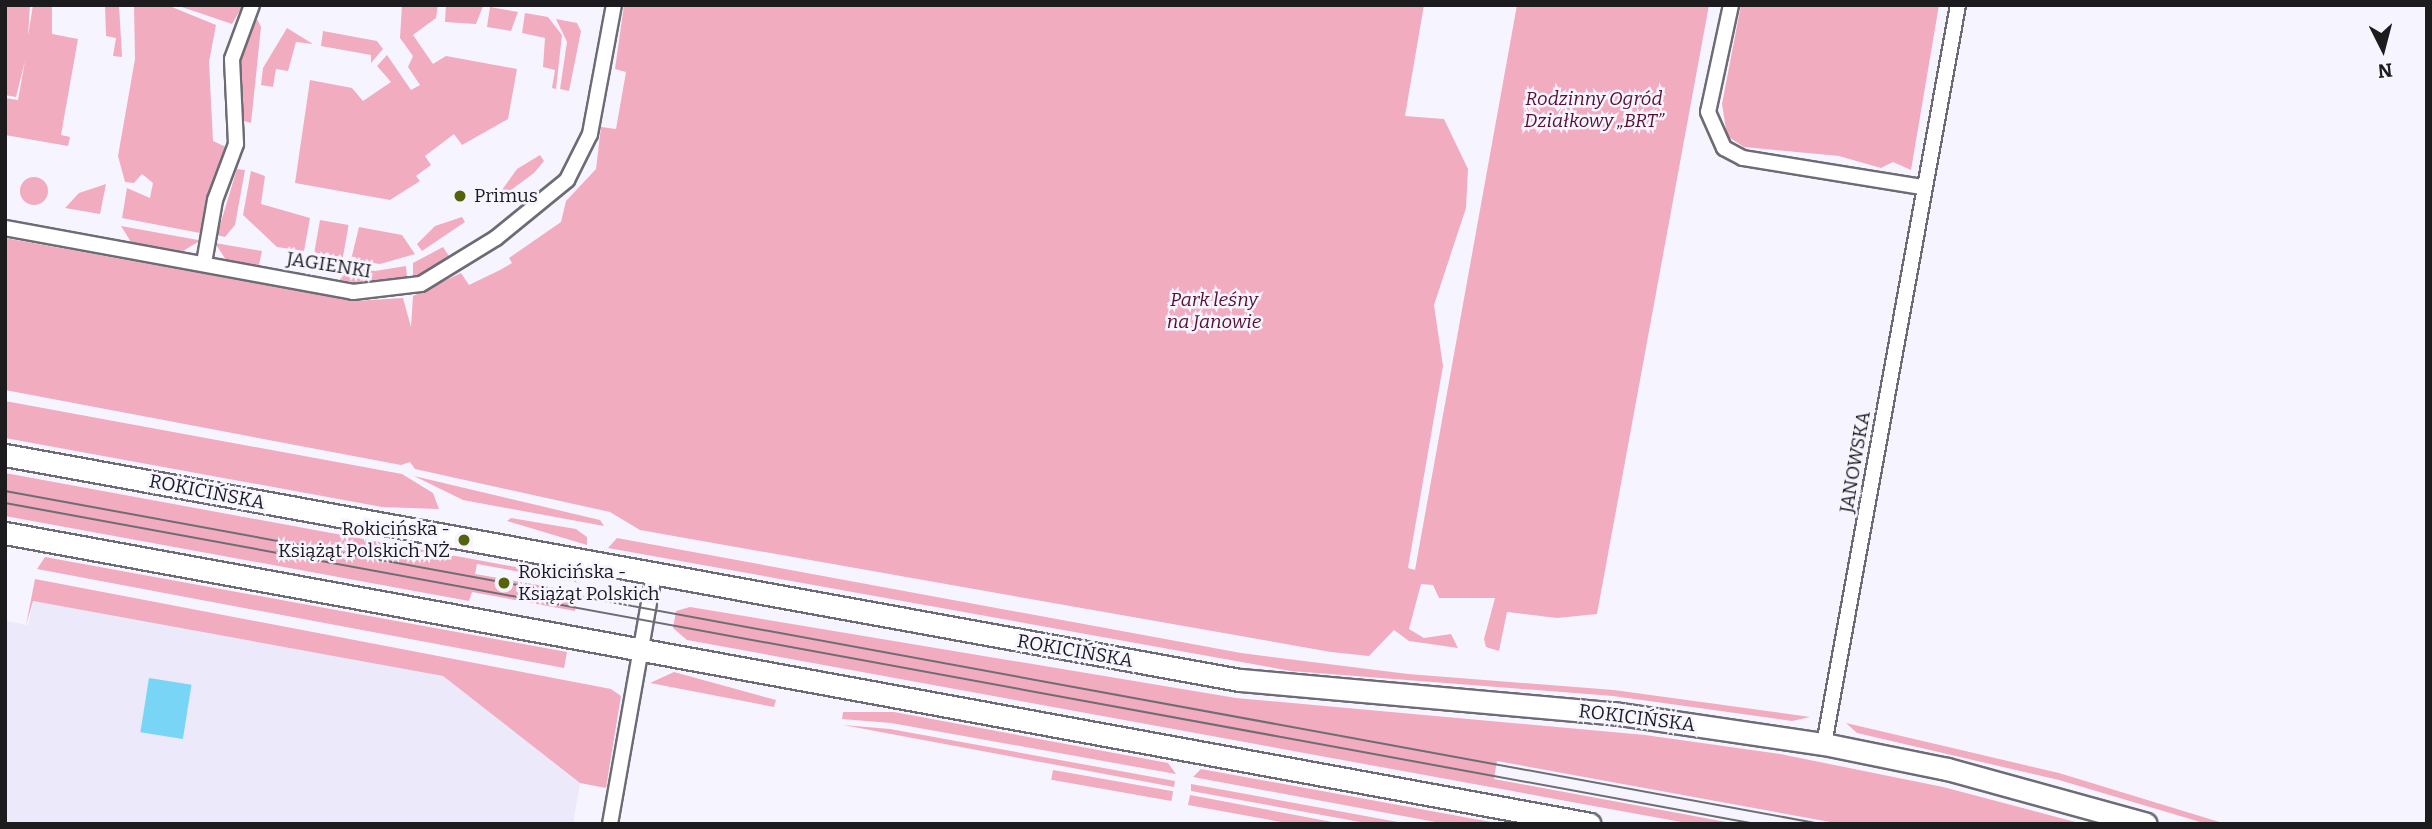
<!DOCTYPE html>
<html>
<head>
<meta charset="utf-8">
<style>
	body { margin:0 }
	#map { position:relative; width:2432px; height:829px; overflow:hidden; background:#f6f5ff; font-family:Bitter,serif }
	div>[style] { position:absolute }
	.built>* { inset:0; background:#ebe9fa }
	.green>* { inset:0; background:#f1acbf; transform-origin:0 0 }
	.round { border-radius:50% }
	.water>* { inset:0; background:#78d5f6; transform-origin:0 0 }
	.roads { filter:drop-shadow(2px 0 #6d6c75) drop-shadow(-2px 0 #6d6c75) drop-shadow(0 2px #6d6c75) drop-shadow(0 -2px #6d6c75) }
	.minor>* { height:14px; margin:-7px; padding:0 7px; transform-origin:7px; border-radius:7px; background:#fff }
	.secondary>* { height:21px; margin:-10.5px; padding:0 10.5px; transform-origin:10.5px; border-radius:10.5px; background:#fff }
	.tram>* { height:2px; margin:-1px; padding:0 1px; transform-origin:1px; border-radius:1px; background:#6e6d73 }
	.dots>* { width:19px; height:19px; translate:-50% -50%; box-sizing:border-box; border:4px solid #f6f5ff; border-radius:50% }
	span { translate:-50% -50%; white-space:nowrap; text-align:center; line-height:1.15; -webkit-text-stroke:5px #f6f5ff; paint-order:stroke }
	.park-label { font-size:19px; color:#56102d; font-style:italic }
	.poi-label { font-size:19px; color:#1c1c1f }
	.left { translate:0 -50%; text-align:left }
	.right { translate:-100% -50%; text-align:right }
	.street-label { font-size:19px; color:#1c1c1f }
	.frame { position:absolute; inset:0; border:7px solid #1c1c1f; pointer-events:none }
	.north { position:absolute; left:2348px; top:14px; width:70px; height:70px; -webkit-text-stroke:5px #f6f5ff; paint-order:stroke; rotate:174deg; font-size:19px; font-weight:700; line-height:28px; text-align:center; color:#1c1c1f }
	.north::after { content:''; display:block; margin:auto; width:24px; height:32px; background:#1c1c1f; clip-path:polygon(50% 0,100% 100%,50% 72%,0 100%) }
</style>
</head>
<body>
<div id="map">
	<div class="built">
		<i style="clip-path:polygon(33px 601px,443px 676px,580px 783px,573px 824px,5px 824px,5px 621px,28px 625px)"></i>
	</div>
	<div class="green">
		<i style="clip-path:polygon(5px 5px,30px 5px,28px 36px,33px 5px,52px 5px,52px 34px,78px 39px,61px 135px,70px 137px,68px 146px,5px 135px,5px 98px,18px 100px,25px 61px,16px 97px,5px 95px)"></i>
		<i style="clip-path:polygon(105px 5px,119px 5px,122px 57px,113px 56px,116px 38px,106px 36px)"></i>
		<i style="clip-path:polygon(134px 5px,167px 5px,216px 25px,209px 62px,213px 141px,226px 147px,206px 198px,200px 233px,122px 218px,127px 188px,150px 198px,153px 183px,142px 174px,134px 183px,125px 182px,118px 156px,135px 59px)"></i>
		<i style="clip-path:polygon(176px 5px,243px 5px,232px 24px)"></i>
		<i style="clip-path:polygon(402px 5px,438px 5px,436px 18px,413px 35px,433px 64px,446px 56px,517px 69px,508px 119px,462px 145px,454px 134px,425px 156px,431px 165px,416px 176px,420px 181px,390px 200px,295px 183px,310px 80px,352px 88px,363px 101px,391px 82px,377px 66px,387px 55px,411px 90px,420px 85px,408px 67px,413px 56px,400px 38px)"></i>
		<i style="clip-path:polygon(446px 5px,479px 5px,483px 6px,476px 24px,445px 22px)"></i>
		<i style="clip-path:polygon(624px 5px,1424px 5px,1405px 116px,1444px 119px,1468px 169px,1466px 208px,1434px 305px,1443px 366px,1408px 568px,1415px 570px,1517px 5px,1709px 5px,1597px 614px,1557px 618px,1507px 612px,1499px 651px,1486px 647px,1484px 639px,1495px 598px,1439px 598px,1433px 585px,1421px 584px,1409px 629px,1424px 638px,1451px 634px,1458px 648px,1409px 641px,1394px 630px,1369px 656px,1331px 652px,640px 530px,610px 512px,415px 469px,410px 462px,401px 465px,5px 390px,5px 238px,355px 301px,403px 298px,411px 327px,413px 296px,461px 273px,469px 285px,500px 270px,512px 263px,509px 258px,561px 222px,566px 201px,596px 169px,601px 127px,616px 129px,626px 72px,615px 69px)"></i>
		<i style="clip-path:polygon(1741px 5px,1939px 5px,1911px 170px,1893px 162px,1881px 168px,1839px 156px,1744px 147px,1727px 136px,1722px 104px)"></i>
		<i style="clip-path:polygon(490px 7px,518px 12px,511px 31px,487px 27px)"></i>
		<i style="clip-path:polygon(525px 13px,548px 17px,562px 35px,556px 89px,552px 88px,555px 70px,543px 67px,545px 38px,522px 33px)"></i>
		<i style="clip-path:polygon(257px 19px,261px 27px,251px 123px,244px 121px,240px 66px,246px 37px)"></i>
		<i style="clip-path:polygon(556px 19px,577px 23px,581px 31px,569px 91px,560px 89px,567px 42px)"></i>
		<i style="clip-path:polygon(287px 28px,313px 44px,296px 42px,288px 71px,276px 69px,273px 87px,261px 85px,263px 68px)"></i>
		<i style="clip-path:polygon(323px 31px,377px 41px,383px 49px,371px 63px,371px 55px,321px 46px)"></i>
		<i style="clip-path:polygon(540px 155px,544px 161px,534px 173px,492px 204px,517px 169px)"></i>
		<i style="clip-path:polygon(237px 169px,245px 170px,235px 225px,225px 237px,217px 235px)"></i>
		<i style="clip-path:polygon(251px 171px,265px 176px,261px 204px,310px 218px,304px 251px,277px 247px,243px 215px)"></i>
		<i class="round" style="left:20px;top:177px;width:28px;height:28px"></i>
		<i style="clip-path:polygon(106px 184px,100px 214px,65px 208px,79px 193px)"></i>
		<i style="clip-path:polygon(462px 217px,465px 222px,422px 251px,417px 244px,435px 226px)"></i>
		<i style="left:320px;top:220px;width:29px;height:33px;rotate:10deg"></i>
		<i style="clip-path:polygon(121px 226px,198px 240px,198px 242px,183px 251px,131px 242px)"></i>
		<i style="clip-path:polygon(359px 227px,402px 235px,415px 254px,380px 264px,351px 260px)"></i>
		<i style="clip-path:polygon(215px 243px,262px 251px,259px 265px,226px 260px)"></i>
		<i style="clip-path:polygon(443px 247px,451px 259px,413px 278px,413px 263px)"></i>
		<i style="clip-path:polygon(343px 266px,375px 271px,406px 266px,407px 277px,367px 284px,340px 280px)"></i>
		<i style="clip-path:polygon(5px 401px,402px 474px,433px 493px,439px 509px,382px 507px,5px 438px)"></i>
		<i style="clip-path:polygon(5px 473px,581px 579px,580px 583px,477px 564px,475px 574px,578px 592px,575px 611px,472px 592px,469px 601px,5px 516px)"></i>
		<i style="clip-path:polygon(414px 476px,600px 520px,604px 526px,463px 500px)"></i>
		<i style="clip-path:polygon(511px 518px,576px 529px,587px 537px,587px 545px,507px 521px)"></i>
		<i style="clip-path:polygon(617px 538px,1241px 653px,1408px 674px,1614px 690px,1810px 717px,1792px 721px,1613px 696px,1291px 671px,608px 548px)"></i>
		<i style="clip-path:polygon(45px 557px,567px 652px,564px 668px,37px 569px)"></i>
		<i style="clip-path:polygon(35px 579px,611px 689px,621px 696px,606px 788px,580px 783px,443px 676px,33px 601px,26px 625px)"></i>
		<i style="clip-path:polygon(690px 607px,1236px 698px,1645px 735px,1780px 754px,1943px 787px,2083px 824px,1841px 824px,1497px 761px,1494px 779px,1737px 824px,1692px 824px,687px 640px,673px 628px,676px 611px)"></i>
		<i style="clip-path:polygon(674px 672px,776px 700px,774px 707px,650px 683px)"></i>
		<i style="clip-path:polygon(843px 712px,894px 712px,1168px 763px,1176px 774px,891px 723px,842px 719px)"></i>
		<i style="clip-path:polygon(1846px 723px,2059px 773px,2226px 824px,2207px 824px,2059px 780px,1857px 733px)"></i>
		<i style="clip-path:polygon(843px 725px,890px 729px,1175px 781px,1174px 787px)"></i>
		<i style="clip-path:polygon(1201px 769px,1502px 824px,1446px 824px,1193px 777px)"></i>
		<i style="left:1053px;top:770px;width:122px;height:10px;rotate:10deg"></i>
		<i style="clip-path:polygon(1191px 784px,1409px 824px,1371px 824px,1191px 791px)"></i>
		<i style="clip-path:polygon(1190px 795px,1343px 824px,1292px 824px,1188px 805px)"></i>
	</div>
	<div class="water">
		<i style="left:149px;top:678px;width:43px;height:55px;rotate:9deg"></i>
	</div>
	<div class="roads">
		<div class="minor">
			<i style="left:1731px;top:5px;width:109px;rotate:102.1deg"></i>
			<i style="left:1708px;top:112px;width:39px;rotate:66deg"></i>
			<i style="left:1724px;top:148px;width:21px;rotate:28deg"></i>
			<i style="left:1743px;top:158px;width:182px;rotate:9.2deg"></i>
			<i style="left:5px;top:228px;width:354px;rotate:10.4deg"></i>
			<i style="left:353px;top:292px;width:68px;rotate:-6.7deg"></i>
			<i style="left:421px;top:284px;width:88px;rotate:-31.5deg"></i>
			<i style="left:496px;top:238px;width:92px;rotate:-39.2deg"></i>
			<i style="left:567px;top:180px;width:51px;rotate:-63.4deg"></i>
			<i style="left:590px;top:134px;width:131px;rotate:-79.5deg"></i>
			<i style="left:204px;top:263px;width:64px;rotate:-80.1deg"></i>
			<i style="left:215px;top:200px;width:60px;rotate:-69.4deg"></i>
			<i style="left:236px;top:144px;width:85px;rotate:-92.7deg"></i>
			<i style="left:232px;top:59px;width:58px;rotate:-69.7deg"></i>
			<i style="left:1824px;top:744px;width:751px;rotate:-79.72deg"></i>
			<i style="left:610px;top:824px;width:253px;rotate:-80deg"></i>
		</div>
		<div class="secondary">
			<i style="left:5px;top:455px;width:1255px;rotate:10.33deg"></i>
			<i style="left:1240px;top:680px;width:374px;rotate:5.1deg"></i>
			<i style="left:1613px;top:713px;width:213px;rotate:8.4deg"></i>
			<i style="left:1824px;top:744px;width:126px;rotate:11.5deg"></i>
			<i style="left:1947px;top:769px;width:206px;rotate:15.4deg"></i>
			<i style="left:5px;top:533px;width:1611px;rotate:10.4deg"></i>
		</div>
	</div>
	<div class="tram">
		<i style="left:5px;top:491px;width:1846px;rotate:10.39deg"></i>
		<i style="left:5px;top:503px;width:1780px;rotate:10.39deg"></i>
	</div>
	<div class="dots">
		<i style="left:460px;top:196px;background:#546309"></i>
		<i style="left:464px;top:540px;background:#546309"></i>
		<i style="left:504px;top:583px;background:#546309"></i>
	</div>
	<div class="park-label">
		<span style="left:1594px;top:110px">Rodzinny Ogród<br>Działkowy „BRT”</span>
		<span style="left:1214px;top:311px">Park leśny<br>na Janowie</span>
	</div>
	<div class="poi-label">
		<span class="left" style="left:474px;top:196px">Primus</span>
		<span class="right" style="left:450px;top:540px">Rokicińska -<br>Książąt Polskich NŻ</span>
		<span class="left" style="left:518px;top:583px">Rokicińska -<br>Książąt Polskich</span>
	</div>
	<div class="street-label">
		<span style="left:329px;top:265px;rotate:9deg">JAGIENKI</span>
		<span style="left:1855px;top:462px;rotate:-80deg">JANOWSKA</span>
		<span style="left:207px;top:492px;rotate:11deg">ROKICIŃSKA</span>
		<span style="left:1075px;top:651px;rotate:10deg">ROKICIŃSKA</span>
		<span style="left:1637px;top:718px;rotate:7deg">ROKICIŃSKA</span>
	</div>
	<div class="frame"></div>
	<div class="north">N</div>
</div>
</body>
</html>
